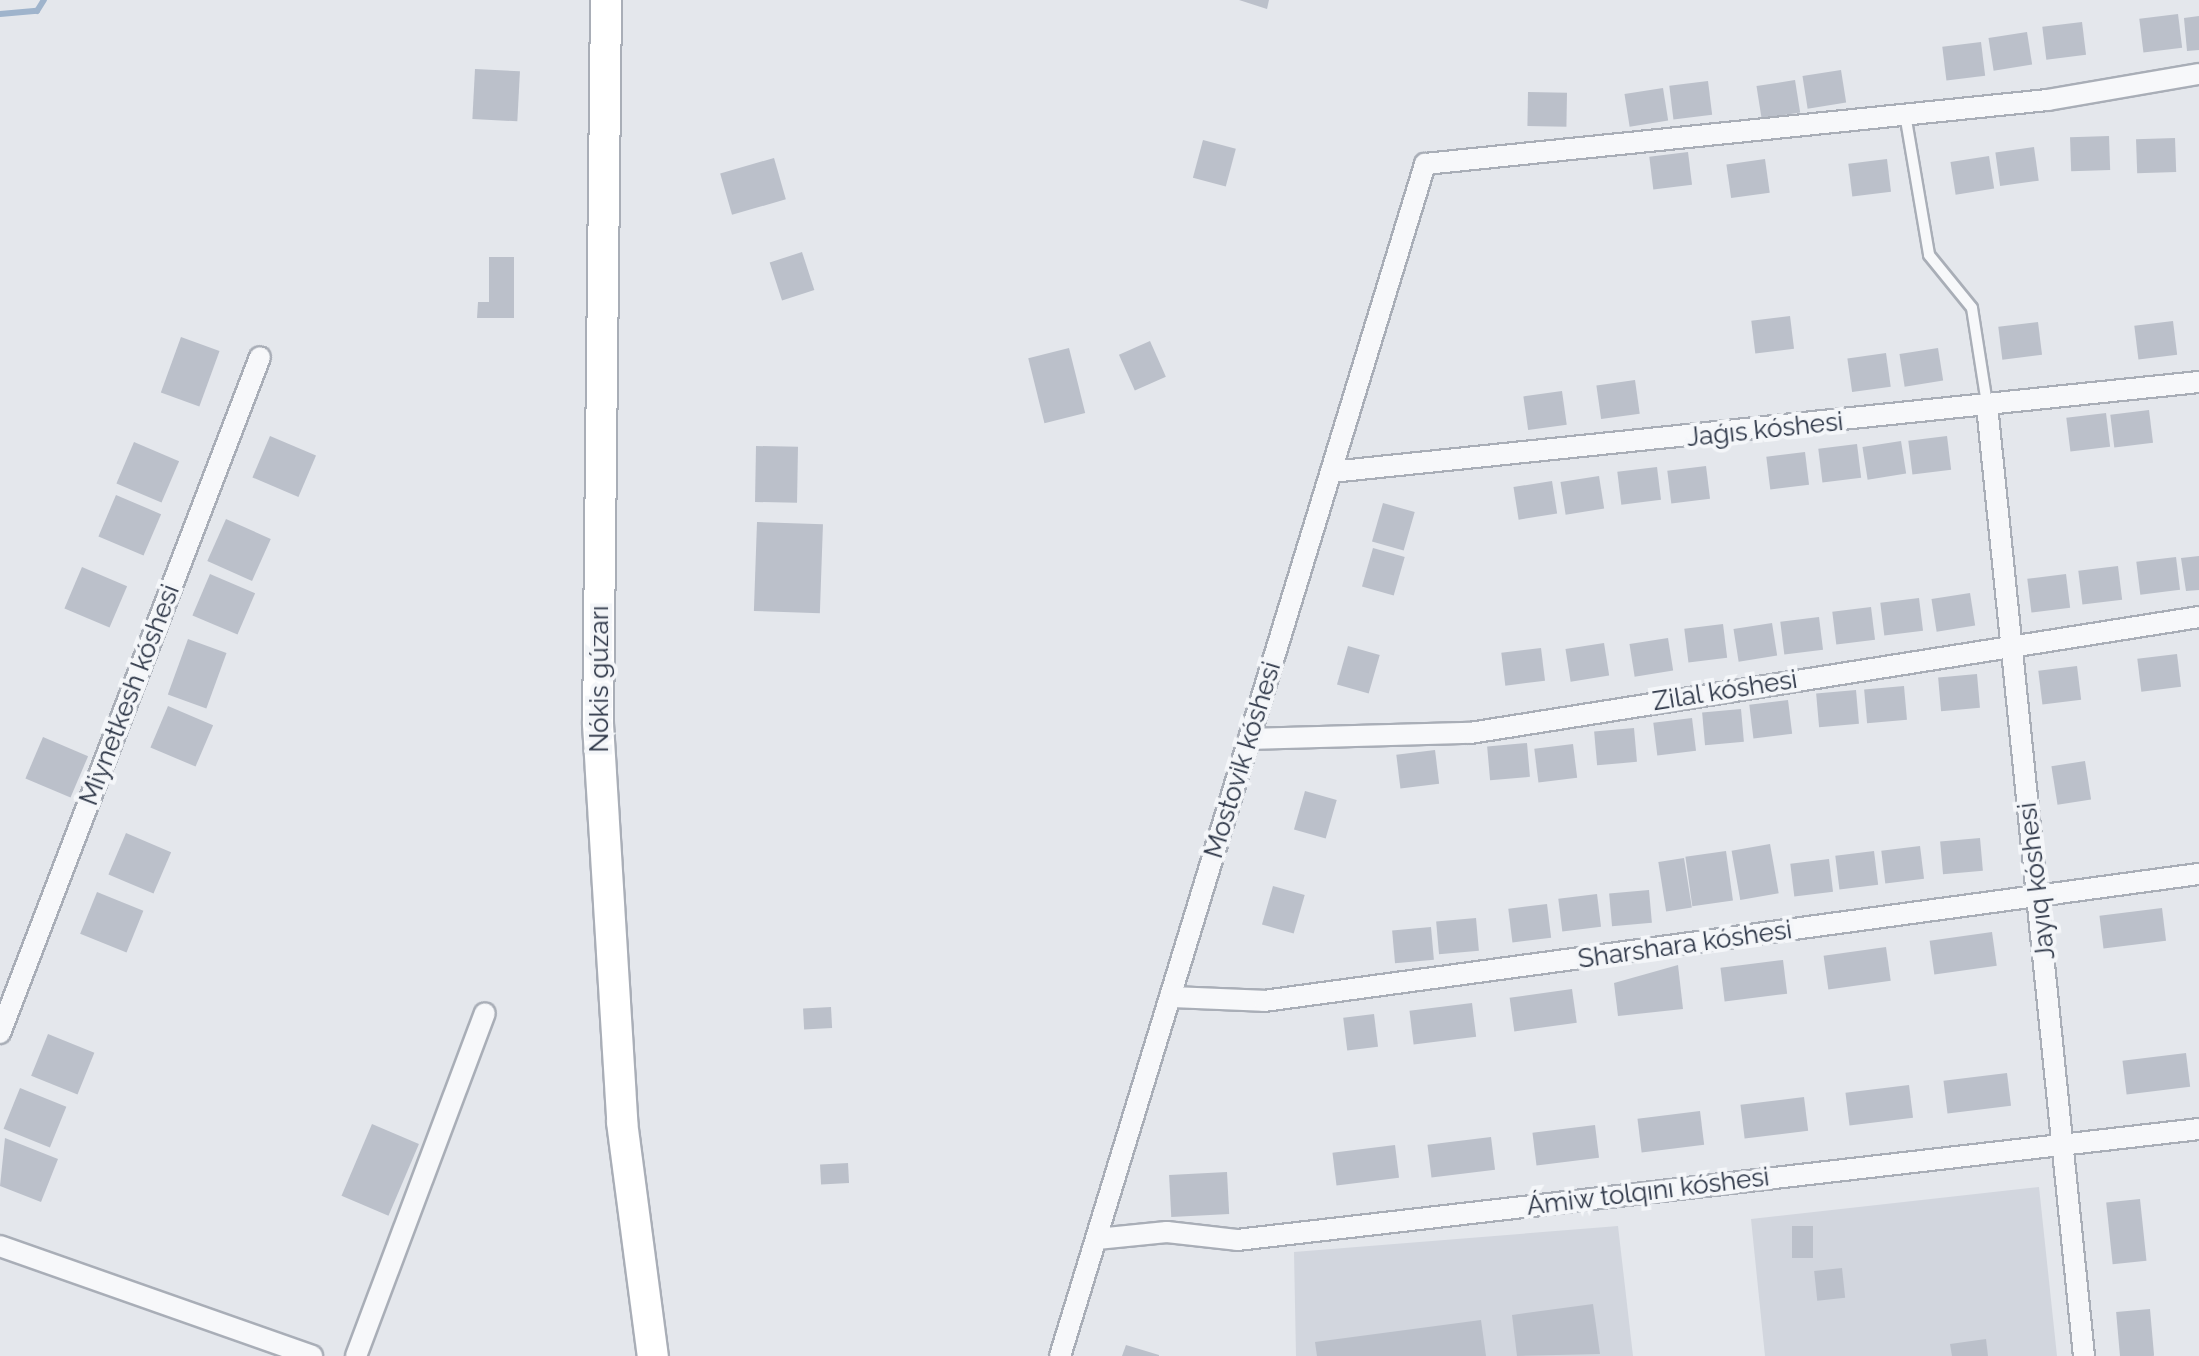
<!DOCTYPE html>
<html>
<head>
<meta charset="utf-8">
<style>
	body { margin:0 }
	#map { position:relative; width:2199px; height:1356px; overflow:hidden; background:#e4e7ec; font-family:Raleway,sans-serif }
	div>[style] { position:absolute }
	.built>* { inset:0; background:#d2d6de }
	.stream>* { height:6px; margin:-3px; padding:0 3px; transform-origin:3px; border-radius:3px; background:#9fb4cc }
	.building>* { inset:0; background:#bbc0ca; transform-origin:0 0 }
	.roads { filter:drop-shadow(2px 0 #a9aeb7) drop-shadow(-2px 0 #a9aeb7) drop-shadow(0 2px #a9aeb7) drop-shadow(0 -2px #a9aeb7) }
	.lane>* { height:10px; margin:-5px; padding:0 5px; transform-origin:5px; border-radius:5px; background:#f7f8fa }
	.street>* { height:20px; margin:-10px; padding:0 10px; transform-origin:10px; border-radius:10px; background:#f7f8fa }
	.primary>* { height:30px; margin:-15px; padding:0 15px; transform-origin:15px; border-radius:15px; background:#fff }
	span { translate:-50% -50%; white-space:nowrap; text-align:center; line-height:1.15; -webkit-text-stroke:8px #f4f6f9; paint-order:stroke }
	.street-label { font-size:26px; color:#2b3445 }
</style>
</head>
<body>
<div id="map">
	<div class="built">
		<i style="clip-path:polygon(2039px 1187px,2057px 1356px,1765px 1356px,1751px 1219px)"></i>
		<i style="clip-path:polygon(1618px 1226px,1633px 1356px,1296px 1356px,1294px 1252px)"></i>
	</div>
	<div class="stream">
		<i style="left:0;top:14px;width:37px;rotate:-5deg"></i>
		<i style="left:37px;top:11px;width:13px;rotate:-58deg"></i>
	</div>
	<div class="building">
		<i style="clip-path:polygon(1239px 0,1269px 0,1267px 9px)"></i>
		<i style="left:2178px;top:14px;width:34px;height:39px;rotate:83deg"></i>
		<i style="clip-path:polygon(2199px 16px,2199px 50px,2187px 51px,2184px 18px)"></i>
		<i style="left:2082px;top:22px;width:33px;height:40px;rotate:83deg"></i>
		<i style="left:2027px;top:32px;width:33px;height:39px;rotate:81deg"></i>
		<i style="left:1981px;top:42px;width:34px;height:39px;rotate:83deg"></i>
		<i style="left:475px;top:69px;width:45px;height:50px;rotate:3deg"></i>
		<i style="left:1841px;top:70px;width:33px;height:39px;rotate:81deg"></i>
		<i style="left:1795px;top:80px;width:33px;height:39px;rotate:81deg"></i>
		<i style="left:1708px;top:81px;width:34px;height:39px;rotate:83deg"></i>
		<i style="left:1663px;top:88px;width:33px;height:39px;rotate:81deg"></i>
		<i style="left:1528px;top:92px;width:39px;height:34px;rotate:1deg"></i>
		<i style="left:2109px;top:136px;width:34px;height:39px;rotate:88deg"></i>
		<i style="left:2175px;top:138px;width:34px;height:39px;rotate:88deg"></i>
		<i style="left:1203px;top:140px;width:34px;height:39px;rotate:15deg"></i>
		<i style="left:2034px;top:147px;width:34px;height:39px;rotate:82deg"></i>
		<i style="left:1688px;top:152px;width:33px;height:39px;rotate:83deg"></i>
		<i style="left:1989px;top:156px;width:33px;height:39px;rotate:81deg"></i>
		<i style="left:774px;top:158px;width:43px;height:56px;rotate:74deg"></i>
		<i style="left:1765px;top:159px;width:34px;height:39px;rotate:82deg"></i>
		<i style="left:1887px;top:159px;width:33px;height:39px;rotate:83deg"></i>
		<i style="left:802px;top:252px;width:40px;height:34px;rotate:72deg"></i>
		<i style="clip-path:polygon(489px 257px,514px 257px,514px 318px,477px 318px,478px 302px,489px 302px)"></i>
		<i style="left:1790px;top:316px;width:33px;height:39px;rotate:83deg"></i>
		<i style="left:2173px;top:321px;width:34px;height:39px;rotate:83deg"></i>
		<i style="left:2038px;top:322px;width:33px;height:40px;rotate:83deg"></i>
		<i style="left:181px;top:337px;width:41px;height:59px;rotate:20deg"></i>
		<i style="left:1150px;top:341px;width:39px;height:34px;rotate:66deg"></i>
		<i style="left:1069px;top:348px;width:67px;height:42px;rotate:76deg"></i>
		<i style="left:1938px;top:348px;width:33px;height:39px;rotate:81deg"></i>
		<i style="left:1886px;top:353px;width:34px;height:39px;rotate:82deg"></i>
		<i style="left:1635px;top:380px;width:34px;height:39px;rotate:82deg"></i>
		<i style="left:1562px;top:391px;width:34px;height:39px;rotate:82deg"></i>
		<i style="left:2149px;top:410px;width:33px;height:39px;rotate:83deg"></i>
		<i style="left:2106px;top:413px;width:34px;height:40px;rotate:83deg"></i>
		<i style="left:270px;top:436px;width:50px;height:45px;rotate:23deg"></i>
		<i style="left:1947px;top:436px;width:34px;height:39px;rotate:83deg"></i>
		<i style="left:1901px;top:441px;width:33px;height:39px;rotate:81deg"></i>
		<i style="left:134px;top:442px;width:49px;height:45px;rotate:23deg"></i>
		<i style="left:1857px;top:444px;width:34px;height:39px;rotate:83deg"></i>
		<i style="left:756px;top:446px;width:42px;height:56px;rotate:1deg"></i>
		<i style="left:1805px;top:452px;width:33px;height:39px;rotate:83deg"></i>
		<i style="left:1706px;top:466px;width:33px;height:39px;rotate:83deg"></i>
		<i style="left:1657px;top:467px;width:33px;height:40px;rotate:83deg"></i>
		<i style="left:1599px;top:476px;width:33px;height:39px;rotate:81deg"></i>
		<i style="left:1552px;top:481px;width:33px;height:39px;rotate:81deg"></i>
		<i style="left:116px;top:495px;width:49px;height:45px;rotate:23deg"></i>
		<i style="left:1383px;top:503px;width:33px;height:40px;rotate:16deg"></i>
		<i style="left:226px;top:519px;width:49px;height:46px;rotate:24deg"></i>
		<i style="left:757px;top:522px;width:66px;height:89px;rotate:2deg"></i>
		<i style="left:1373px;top:548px;width:33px;height:40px;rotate:16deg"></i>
		<i style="clip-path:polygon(2199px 556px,2199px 590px,2186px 591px,2181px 558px)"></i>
		<i style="left:2176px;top:557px;width:33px;height:40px;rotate:83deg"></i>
		<i style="left:2118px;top:566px;width:34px;height:40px;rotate:83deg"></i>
		<i style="left:82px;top:567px;width:49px;height:45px;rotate:23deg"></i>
		<i style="left:210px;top:574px;width:49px;height:45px;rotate:23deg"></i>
		<i style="left:2066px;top:574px;width:34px;height:39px;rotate:83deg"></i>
		<i style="left:1970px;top:593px;width:33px;height:39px;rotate:81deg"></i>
		<i style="left:1919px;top:598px;width:33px;height:39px;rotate:83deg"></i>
		<i style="left:1871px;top:607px;width:33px;height:39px;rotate:83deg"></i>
		<i style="left:1819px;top:617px;width:33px;height:39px;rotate:83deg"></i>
		<i style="left:1772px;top:623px;width:33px;height:39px;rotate:81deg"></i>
		<i style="left:1723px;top:624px;width:34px;height:39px;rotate:83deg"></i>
		<i style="left:1668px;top:638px;width:33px;height:39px;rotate:81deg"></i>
		<i style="left:188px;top:639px;width:41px;height:59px;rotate:20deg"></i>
		<i style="left:1604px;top:643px;width:33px;height:39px;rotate:81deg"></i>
		<i style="left:1348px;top:646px;width:33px;height:40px;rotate:16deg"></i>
		<i style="left:1541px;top:648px;width:33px;height:40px;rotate:83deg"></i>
		<i style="left:2177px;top:654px;width:33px;height:40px;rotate:83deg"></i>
		<i style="left:2077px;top:666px;width:34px;height:39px;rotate:83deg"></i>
		<i style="left:1977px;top:674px;width:34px;height:39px;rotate:85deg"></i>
		<i style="left:1904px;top:686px;width:34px;height:40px;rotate:85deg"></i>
		<i style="left:1856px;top:690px;width:34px;height:40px;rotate:85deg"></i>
		<i style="left:1788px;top:700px;width:34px;height:39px;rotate:83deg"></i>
		<i style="left:168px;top:706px;width:49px;height:45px;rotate:23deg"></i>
		<i style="left:1741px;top:709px;width:33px;height:39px;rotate:85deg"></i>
		<i style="left:1692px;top:718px;width:33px;height:39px;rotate:83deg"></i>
		<i style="left:1634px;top:728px;width:34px;height:40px;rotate:85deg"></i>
		<i style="left:43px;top:737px;width:49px;height:45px;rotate:23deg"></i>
		<i style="left:1527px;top:743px;width:34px;height:40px;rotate:85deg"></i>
		<i style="left:1573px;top:744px;width:34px;height:39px;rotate:83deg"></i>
		<i style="left:1435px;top:750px;width:34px;height:39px;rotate:83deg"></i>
		<i style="left:2085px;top:761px;width:39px;height:34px;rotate:81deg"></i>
		<i style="left:1305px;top:791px;width:33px;height:40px;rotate:16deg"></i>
		<i style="left:126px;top:833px;width:49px;height:45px;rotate:23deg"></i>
		<i style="left:1980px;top:838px;width:33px;height:40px;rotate:85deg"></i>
		<i style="left:1770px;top:844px;width:50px;height:39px;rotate:80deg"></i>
		<i style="left:1920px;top:846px;width:33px;height:39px;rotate:83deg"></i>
		<i style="left:1726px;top:851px;width:50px;height:41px;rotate:82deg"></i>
		<i style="left:1874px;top:851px;width:34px;height:39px;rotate:83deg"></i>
		<i style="left:1684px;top:858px;width:50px;height:26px;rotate:81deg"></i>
		<i style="left:1829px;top:859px;width:33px;height:39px;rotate:83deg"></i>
		<i style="left:1273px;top:886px;width:33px;height:40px;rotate:16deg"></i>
		<i style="left:1649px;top:890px;width:33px;height:40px;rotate:85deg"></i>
		<i style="left:97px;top:892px;width:50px;height:45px;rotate:22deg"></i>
		<i style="left:1597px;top:894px;width:33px;height:39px;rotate:83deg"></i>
		<i style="left:1547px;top:904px;width:34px;height:39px;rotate:83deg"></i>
		<i style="left:2162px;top:908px;width:33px;height:63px;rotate:83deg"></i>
		<i style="left:1476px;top:918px;width:33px;height:40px;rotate:85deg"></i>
		<i style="left:1431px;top:927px;width:33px;height:39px;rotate:85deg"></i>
		<i style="left:1992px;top:932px;width:34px;height:63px;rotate:82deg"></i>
		<i style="left:1886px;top:947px;width:34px;height:63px;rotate:82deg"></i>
		<i style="left:1783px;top:960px;width:34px;height:63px;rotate:83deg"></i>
		<i style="clip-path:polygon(1678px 965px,1683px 1009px,1618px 1016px,1614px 983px)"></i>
		<i style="left:1572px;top:989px;width:34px;height:63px;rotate:82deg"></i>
		<i style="left:1472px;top:1003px;width:34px;height:63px;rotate:83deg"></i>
		<i style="left:831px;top:1007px;width:21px;height:28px;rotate:87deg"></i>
		<i style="left:1374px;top:1014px;width:33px;height:31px;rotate:83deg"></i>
		<i style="left:48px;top:1034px;width:50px;height:45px;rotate:22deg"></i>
		<i style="left:2186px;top:1053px;width:34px;height:64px;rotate:83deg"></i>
		<i style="left:2007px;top:1073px;width:33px;height:64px;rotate:83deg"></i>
		<i style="left:1909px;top:1085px;width:33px;height:64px;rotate:83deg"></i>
		<i style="left:20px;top:1088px;width:50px;height:44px;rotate:22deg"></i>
		<i style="left:1804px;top:1097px;width:34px;height:64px;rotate:83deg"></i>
		<i style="left:1700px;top:1111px;width:34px;height:63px;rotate:83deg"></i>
		<i style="left:372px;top:1124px;width:51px;height:78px;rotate:23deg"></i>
		<i style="left:1595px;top:1125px;width:33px;height:63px;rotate:83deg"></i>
		<i style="left:1491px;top:1137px;width:33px;height:64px;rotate:83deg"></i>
		<i style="clip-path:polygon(5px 1138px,58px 1159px,41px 1202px,0 1186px)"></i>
		<i style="left:1395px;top:1145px;width:33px;height:63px;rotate:83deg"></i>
		<i style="left:848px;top:1163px;width:20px;height:28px;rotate:87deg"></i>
		<i style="left:1227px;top:1172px;width:42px;height:58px;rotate:87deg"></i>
		<i style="left:2140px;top:1199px;width:62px;height:34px;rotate:84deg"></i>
		<i style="left:1813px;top:1226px;width:32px;height:21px;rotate:90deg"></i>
		<i style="left:1842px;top:1268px;width:30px;height:28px;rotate:84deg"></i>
		<i style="clip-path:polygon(1593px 1304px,1600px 1354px,1517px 1356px,1512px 1315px)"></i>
		<i style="left:2150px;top:1309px;width:47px;height:34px;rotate:85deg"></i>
		<i style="clip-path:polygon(1481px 1320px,1486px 1356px,1317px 1356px,1315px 1342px)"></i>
		<i style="clip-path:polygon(1986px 1339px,1988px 1356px,1952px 1356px,1950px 1344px)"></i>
		<i style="clip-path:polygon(1126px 1345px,1159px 1355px,1159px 1356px,1122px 1356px)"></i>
	</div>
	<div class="roads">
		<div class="lane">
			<i style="left:1905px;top:114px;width:143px;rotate:80.3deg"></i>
			<i style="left:1929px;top:255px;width:68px;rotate:50.9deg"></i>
			<i style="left:1972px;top:308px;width:97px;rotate:81.1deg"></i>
		</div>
		<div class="street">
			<i style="left:1987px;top:406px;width:955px;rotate:84.17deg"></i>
			<i style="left:1331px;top:472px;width:873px;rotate:-5.92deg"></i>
			<i style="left:1249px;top:739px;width:221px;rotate:-1.6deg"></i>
			<i style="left:1470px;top:733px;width:738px;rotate:-9.04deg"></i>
			<i style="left:1170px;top:997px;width:94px;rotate:2.4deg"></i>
			<i style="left:1264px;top:1001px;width:944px;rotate:-7.74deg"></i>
			<i style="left:0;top:1033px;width:724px;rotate:-68.96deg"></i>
			<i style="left:1097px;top:1239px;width:70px;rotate:-5.7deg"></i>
			<i style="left:1167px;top:1232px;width:70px;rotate:6.5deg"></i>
			<i style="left:1237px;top:1240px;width:968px;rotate:-6.58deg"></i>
			<i style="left:0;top:1246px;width:331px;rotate:19.4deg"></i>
			<i style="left:356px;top:1356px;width:366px;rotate:-69.4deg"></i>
			<i style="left:1060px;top:1356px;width:1247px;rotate:-72.97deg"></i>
			<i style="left:1425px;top:164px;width:626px;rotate:-5.87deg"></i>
			<i style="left:2048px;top:100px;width:153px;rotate:-9.8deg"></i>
		</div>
		<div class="primary">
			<i style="left:606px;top:0;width:724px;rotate:90.63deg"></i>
			<i style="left:598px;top:724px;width:399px;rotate:86.5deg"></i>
			<i style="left:622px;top:1122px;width:236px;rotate:82.5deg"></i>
		</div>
	</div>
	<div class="street-label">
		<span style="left:1765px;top:430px;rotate:-6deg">Jaǵıs kóshesi</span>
		<span style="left:600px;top:679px;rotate:-90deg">Nókis gúzarı</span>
		<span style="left:1725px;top:691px;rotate:-9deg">Zilal kóshesi</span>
		<span style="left:130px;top:695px;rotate:-69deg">Miynetkesh kóshesi</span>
		<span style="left:1243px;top:760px;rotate:-73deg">Mostovik kóshesi</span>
		<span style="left:2037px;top:881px;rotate:-97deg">Jayıq kóshesi</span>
		<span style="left:1685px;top:945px;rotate:-8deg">Sharshara kóshesi</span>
		<span style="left:1648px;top:1192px;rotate:-7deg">Ámiw tolqını kóshesi</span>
	</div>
</div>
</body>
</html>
